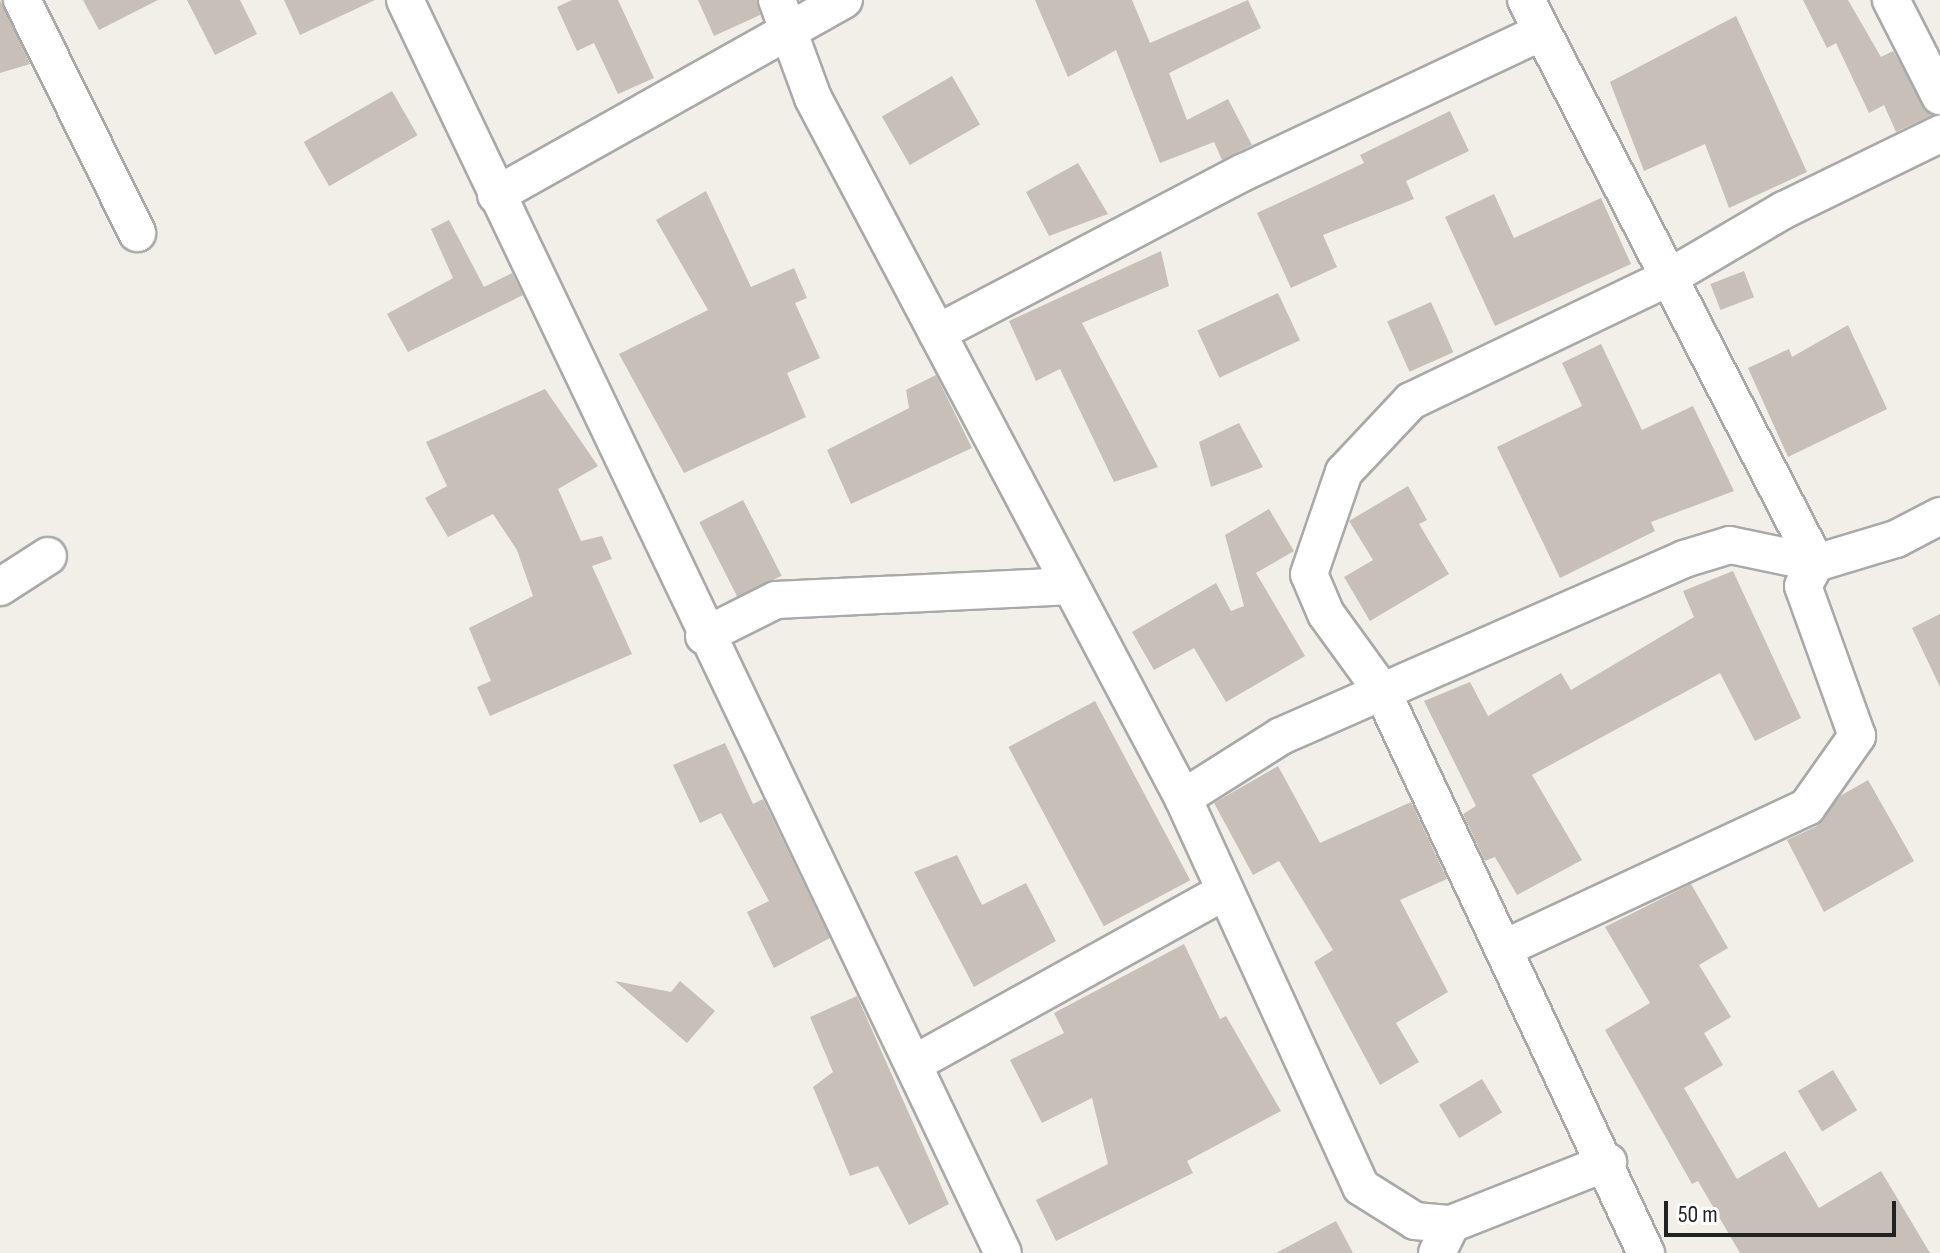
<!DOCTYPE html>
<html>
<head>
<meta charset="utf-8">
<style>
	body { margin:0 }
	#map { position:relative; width:1940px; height:1253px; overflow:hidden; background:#f2efe9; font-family:"Sofia Sans Condensed",sans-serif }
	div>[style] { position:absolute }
	.building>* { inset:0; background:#c7bfb8; transform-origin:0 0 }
	.roads { filter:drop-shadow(2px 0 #a9a9a9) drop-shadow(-2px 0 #a9a9a9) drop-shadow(0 2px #a9a9a9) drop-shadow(0 -2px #a9a9a9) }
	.street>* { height:36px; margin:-18px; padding:0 18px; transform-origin:18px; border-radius:18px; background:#fff }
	span { translate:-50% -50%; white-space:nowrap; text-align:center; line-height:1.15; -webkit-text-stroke:6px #fff; paint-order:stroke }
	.scale { position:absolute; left:1664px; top:1201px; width:232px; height:36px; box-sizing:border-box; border:4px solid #222; border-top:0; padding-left:10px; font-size:24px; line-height:28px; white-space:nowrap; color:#222; -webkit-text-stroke:6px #fff; paint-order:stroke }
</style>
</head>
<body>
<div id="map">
	<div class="building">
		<i style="clip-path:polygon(0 0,30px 64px,0 73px)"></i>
		<i style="clip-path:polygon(83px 0,158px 0,99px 30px)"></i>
		<i style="clip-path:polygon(187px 0,240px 0,257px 34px,215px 55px)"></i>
		<i style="clip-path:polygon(284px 0,375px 0,300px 35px)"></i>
		<i style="clip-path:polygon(572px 0,618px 0,654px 78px,618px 94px,594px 43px,577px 51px,557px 7px)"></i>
		<i style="clip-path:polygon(698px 0,757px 0,760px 15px,714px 36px)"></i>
		<i style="clip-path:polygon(1035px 0,1132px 0,1150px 43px,1248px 0,1261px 28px,1169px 73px,1187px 120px,1228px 99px,1252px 145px,1222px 160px,1214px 142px,1160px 163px,1116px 50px,1068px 77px)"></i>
		<i style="clip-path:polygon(1803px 0,1848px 0,1881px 57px,1893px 51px,1932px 115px,1896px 132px,1884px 105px,1869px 113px,1836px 43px,1827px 48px)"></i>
		<i style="clip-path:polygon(1736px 16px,1807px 172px,1729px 208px,1705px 144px,1644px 171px,1610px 82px)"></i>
		<i style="left:952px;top:76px;width:56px;height:81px;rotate:60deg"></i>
		<i style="left:392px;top:91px;width:51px;height:102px;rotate:60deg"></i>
		<i style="clip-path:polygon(1450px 111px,1469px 151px,1406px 181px,1414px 199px,1323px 235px,1337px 267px,1291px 288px,1257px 213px,1364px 163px,1360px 155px)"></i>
		<i style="clip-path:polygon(1078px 163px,1108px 214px,1049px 236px,1026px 192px)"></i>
		<i style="clip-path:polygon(706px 191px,751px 287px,794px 268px,807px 298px,795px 303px,820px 358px,787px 373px,806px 417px,684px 473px,619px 354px,708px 310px,656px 220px)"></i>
		<i style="clip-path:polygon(1494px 194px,1514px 238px,1601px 198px,1631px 264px,1495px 326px,1445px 217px)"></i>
		<i style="clip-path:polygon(449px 220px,484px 287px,512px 273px,523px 295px,408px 352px,387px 314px,453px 278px,431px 229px)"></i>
		<i style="clip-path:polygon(1161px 251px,1169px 286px,1082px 323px,1158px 467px,1114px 482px,1060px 369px,1036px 381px,1009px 321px)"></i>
		<i style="left:1744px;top:271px;width:28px;height:36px;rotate:69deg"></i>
		<i style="left:1278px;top:293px;width:52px;height:89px;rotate:65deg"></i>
		<i style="left:1431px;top:302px;width:55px;height:48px;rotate:66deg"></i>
		<i style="clip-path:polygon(1848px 325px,1887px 409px,1788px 457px,1748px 368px,1789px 349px,1792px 357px)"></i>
		<i style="clip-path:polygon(1601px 344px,1642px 430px,1693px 406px,1734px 491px,1651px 522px,1655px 531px,1560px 578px,1497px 447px,1582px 406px,1562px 363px)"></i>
		<i style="clip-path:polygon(936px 375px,972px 448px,851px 504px,827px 450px,909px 408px,906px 390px)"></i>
		<i style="clip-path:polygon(545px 389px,598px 466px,558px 489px,581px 541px,602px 536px,612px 559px,592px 566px,632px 654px,490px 716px,477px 687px,491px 681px,469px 628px,533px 596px,517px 550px,493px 514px,448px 537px,425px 498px,447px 486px,426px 442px)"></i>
		<i style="clip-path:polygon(1239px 423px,1263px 467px,1211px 487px,1199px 442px)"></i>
		<i style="clip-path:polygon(1408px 486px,1427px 520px,1419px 524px,1449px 574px,1370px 621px,1344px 577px,1373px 560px,1349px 521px)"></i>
		<i style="left:743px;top:500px;width:85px;height:49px;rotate:63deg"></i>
		<i style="clip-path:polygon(1269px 509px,1294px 551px,1256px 573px,1305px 656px,1226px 702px,1194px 648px,1154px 670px,1132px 632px,1216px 583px,1231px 611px,1244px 606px,1225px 535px)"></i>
		<i style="clip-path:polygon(1733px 571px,1801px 718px,1755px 741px,1720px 673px,1532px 775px,1582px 860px,1517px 895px,1495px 857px,1485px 861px,1463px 814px,1476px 806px,1424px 701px,1470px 682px,1488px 716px,1561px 673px,1571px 690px,1694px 617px,1683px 591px)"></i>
		<i style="clip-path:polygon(1940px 614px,1940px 687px,1912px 628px)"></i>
		<i style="left:1095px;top:701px;width:203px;height:98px;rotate:62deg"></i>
		<i style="clip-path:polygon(725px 743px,753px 804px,763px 799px,830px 938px,774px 968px,747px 912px,769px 901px,721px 813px,700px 823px,673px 765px)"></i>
		<i style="clip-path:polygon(1278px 766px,1320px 843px,1411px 802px,1447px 879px,1400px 900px,1448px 992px,1396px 1023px,1419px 1062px,1380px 1085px,1314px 962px,1333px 950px,1279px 861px,1253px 875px,1214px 803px)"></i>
		<i style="clip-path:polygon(1868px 780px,1914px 861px,1824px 912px,1787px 840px,1817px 826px,1840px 796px)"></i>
		<i style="clip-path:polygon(957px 855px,982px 905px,1026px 883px,1056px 941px,974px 987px,914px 872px)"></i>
		<i style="clip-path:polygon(1691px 884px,1728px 948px,1699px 965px,1731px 1017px,1704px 1033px,1723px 1065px,1684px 1088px,1737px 1179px,1785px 1151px,1819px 1208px,1881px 1171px,1930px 1253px,1740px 1253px,1698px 1181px,1692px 1184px,1605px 1030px,1650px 1003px,1605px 927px)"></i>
		<i style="clip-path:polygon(1184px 944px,1220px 1019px,1226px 1016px,1281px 1111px,1187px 1161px,1193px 1173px,1056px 1241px,1036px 1200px,1108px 1164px,1092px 1098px,1042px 1123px,1010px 1060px,1064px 1033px,1054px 1013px)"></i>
		<i style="clip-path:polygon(615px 981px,671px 992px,680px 981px,715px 1011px,687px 1043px)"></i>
		<i style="clip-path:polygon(857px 996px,949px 1204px,909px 1225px,878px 1166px,850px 1176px,813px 1087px,833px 1072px,810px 1017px)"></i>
		<i style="left:1833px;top:1070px;width:47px;height:41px;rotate:59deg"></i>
		<i style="left:1482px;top:1079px;width:39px;height:50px;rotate:59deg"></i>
		<i style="clip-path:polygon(1336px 1221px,1353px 1253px,1276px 1253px)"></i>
	</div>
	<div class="roads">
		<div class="street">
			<i style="left:22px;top:0;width:260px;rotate:63.7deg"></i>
			<i style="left:405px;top:0;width:1388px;rotate:64.49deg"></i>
			<i style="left:777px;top:0;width:104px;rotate:69.8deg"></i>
			<i style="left:813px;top:98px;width:792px;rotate:62.14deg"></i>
			<i style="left:1183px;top:798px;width:428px;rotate:65.4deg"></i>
			<i style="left:1361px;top:1187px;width:64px;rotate:32.2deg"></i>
			<i style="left:1415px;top:1221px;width:36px;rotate:5deg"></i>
			<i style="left:1451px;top:1224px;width:169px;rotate:-21.5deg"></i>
			<i style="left:1891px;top:0;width:108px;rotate:63deg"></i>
			<i style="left:496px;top:195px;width:399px;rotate:-29.3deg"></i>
			<i style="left:937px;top:333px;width:347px;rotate:-27.7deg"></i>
			<i style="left:1244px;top:172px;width:328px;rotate:-25.2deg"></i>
			<i style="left:0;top:587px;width:57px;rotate:-32.9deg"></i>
			<i style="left:704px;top:636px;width:80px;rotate:-26.6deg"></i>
			<i style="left:776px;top:600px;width:292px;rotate:-2.7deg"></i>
			<i style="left:1183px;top:798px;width:116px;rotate:-32.3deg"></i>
			<i style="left:1281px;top:736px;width:440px;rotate:-23.7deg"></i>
			<i style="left:1684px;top:559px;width:48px;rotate:-16.9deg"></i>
			<i style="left:1730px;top:545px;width:88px;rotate:11.8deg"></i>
			<i style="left:1816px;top:563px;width:84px;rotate:-16.7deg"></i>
			<i style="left:1896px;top:539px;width:50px;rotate:-27.6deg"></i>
			<i style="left:1507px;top:947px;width:331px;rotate:-25deg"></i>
			<i style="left:1807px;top:807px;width:87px;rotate:-54.8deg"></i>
			<i style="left:1857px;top:736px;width:159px;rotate:-109.8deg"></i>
			<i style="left:1803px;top:586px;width:26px;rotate:-61deg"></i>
			<i style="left:1816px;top:563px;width:633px;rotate:-117.25deg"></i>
			<i style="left:915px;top:1063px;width:353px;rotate:-29deg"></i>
			<i style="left:1437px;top:1253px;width:32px;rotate:-64deg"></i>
			<i style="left:1646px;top:1253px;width:621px;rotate:-115.16deg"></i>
			<i style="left:1382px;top:691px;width:95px;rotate:-126deg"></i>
			<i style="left:1326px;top:614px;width:43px;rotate:-113deg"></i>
			<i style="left:1309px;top:574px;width:108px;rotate:-71.1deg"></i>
			<i style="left:1344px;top:472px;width:98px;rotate:-46.7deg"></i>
			<i style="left:1411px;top:401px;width:285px;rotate:-25.6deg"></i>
			<i style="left:1668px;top:278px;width:134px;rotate:-30.4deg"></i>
			<i style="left:1784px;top:210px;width:174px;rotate:-26deg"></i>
		</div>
	</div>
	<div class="scale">50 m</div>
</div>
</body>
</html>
